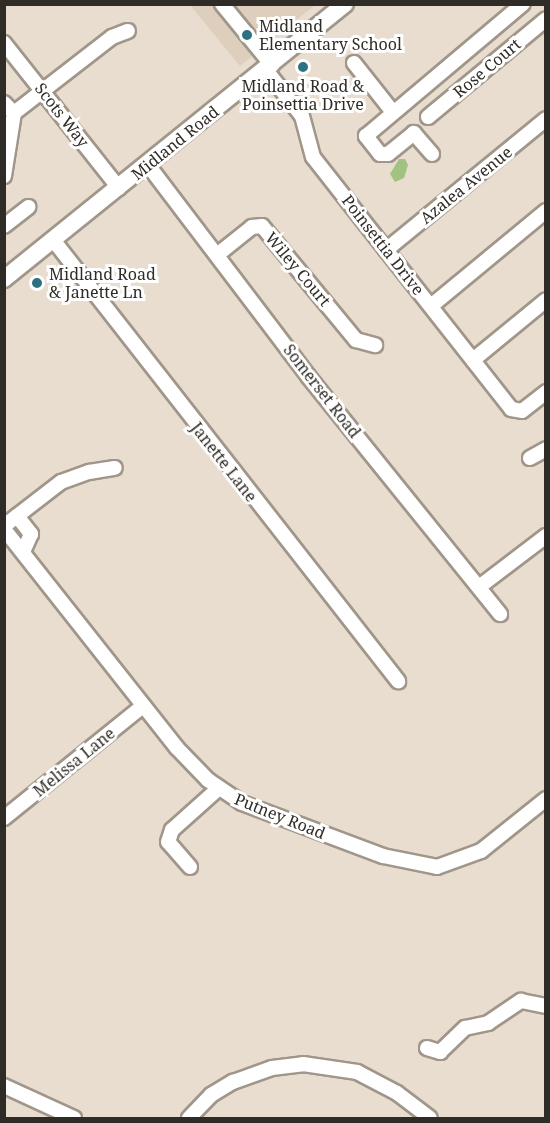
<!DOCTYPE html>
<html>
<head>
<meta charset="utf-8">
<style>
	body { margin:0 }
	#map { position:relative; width:550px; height:1123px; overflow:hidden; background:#e8ddcf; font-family:"Noto Serif",serif }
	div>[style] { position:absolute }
	.built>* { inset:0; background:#decebc }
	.water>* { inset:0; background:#a2c27f }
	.roads { filter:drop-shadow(2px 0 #a09689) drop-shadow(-2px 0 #a09689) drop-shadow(0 2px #a09689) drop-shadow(0 -2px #a09689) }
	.minor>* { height:14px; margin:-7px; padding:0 7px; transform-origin:7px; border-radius:7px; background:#fff }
	.major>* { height:16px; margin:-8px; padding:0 8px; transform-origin:8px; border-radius:8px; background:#fff }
	.dots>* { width:16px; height:16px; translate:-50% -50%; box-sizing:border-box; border:3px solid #fff; border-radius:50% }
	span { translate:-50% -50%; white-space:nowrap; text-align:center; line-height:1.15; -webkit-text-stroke:6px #fff; paint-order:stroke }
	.poi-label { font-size:16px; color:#2f2b26 }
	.left { translate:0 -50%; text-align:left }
	.street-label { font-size:16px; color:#2f2b26 }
	.frame { position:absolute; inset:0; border:6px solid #2f2b26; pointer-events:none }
</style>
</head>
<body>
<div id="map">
	<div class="built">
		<i style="clip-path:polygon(190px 5px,315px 5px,240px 66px)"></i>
	</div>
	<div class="water">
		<i style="clip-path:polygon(399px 159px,405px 159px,408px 165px,404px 178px,395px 182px,390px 174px)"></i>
	</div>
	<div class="roads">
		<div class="minor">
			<i style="left:222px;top:4px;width:79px;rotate:50.7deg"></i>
			<i style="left:4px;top:43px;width:185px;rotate:51.6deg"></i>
			<i style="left:354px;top:63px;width:61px;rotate:51.6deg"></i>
			<i style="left:266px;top:70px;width:58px;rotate:52deg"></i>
			<i style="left:302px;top:116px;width:42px;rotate:75deg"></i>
			<i style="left:313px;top:157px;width:320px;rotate:51.8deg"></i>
			<i style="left:511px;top:409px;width:11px;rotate:10deg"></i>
			<i style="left:522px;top:411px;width:31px;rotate:-38deg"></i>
			<i style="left:4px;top:103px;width:14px;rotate:45deg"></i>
			<i style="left:14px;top:113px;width:124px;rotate:-37.8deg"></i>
			<i style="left:112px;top:37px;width:17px;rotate:-21deg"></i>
			<i style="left:428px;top:117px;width:153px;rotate:-39.7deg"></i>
			<i style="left:432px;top:154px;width:28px;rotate:-131deg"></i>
			<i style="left:414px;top:133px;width:33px;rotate:141deg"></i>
			<i style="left:388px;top:154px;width:8px;rotate:180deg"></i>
			<i style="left:380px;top:154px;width:23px;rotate:-128deg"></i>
			<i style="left:366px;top:136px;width:205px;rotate:-40.1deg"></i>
			<i style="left:148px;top:165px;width:265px;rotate:52.8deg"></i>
			<i style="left:308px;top:376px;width:306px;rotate:51.1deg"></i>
			<i style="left:4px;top:176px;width:64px;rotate:-81deg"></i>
			<i style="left:4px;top:226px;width:31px;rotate:-38deg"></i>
			<i style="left:54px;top:241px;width:559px;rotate:51.98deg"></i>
			<i style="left:386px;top:250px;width:207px;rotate:-39.3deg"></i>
			<i style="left:217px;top:255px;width:45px;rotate:-38.7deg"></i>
			<i style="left:252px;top:227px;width:10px;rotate:-6deg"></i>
			<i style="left:262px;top:226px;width:148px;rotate:50.5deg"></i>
			<i style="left:356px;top:340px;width:20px;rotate:15deg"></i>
			<i style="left:431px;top:306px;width:149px;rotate:-39.6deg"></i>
			<i style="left:473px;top:360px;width:94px;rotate:-39.4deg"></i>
			<i style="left:530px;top:458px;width:18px;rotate:-29deg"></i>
			<i style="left:17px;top:516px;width:23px;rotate:52deg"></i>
			<i style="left:31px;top:534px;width:20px;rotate:114deg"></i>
			<i style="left:4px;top:526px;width:72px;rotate:-37.7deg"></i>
			<i style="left:61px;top:482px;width:30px;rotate:-20deg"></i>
			<i style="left:89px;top:472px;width:26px;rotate:-9deg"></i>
			<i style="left:4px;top:529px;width:279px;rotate:51.7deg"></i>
			<i style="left:177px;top:748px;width:45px;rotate:45.9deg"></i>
			<i style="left:208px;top:780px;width:41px;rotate:34.1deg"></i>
			<i style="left:242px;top:803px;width:151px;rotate:20.6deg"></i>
			<i style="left:383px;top:856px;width:55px;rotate:11.5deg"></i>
			<i style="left:437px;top:867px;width:47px;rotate:-20deg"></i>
			<i style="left:481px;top:851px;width:83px;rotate:-38.7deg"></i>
			<i style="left:479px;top:587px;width:84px;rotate:-37.3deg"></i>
			<i style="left:4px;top:818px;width:179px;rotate:-38.9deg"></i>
			<i style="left:190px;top:867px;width:33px;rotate:-131deg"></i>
			<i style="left:168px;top:842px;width:13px;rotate:-72deg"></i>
			<i style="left:172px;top:830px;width:63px;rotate:-41.8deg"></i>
			<i style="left:427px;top:1048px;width:14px;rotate:17deg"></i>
			<i style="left:440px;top:1052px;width:35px;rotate:-44deg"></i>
			<i style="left:465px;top:1028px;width:24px;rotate:-12deg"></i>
			<i style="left:488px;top:1023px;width:40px;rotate:-34deg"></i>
			<i style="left:521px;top:1001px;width:25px;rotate:11deg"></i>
			<i style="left:4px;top:1086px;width:77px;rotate:24.6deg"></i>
			<i style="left:189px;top:1118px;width:32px;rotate:-46deg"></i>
			<i style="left:211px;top:1095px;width:26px;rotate:-31deg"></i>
			<i style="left:233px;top:1082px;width:41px;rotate:-19.7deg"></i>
			<i style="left:272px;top:1068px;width:31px;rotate:-7deg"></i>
			<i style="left:303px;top:1064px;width:55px;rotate:8.4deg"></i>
			<i style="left:357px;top:1072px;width:45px;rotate:27.7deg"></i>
			<i style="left:397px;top:1093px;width:41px;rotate:37.1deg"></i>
		</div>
		<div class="major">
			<i style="left:4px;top:279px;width:438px;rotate:-38.9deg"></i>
		</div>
	</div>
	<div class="dots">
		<i style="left:247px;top:35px;background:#2d7280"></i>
		<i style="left:303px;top:67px;background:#2d7280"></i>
		<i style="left:37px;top:283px;background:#2d7280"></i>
	</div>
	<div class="poi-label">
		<span class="left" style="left:259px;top:35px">Midland<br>Elementary School</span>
		<span style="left:303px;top:95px">Midland Road &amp;<br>Poinsettia Drive</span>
		<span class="left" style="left:49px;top:283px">Midland Road<br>&amp; Janette Ln</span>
	</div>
	<div class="street-label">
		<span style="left:487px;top:68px;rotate:-40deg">Rose Court</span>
		<span style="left:62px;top:115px;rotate:52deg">Scots Way</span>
		<span style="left:175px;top:143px;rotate:-39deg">Midland Road</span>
		<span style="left:466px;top:185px;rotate:-39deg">Azalea Avenue</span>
		<span style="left:383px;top:245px;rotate:52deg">Poinsettia Drive</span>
		<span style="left:298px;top:269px;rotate:50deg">Wiley Court</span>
		<span style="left:322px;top:391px;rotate:52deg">Somerset Road</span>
		<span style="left:224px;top:462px;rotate:52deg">Janette Lane</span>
		<span style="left:74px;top:762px;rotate:-39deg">Melissa Lane</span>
		<span style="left:280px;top:816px;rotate:22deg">Putney Road</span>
	</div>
	<div class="frame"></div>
</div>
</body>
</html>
